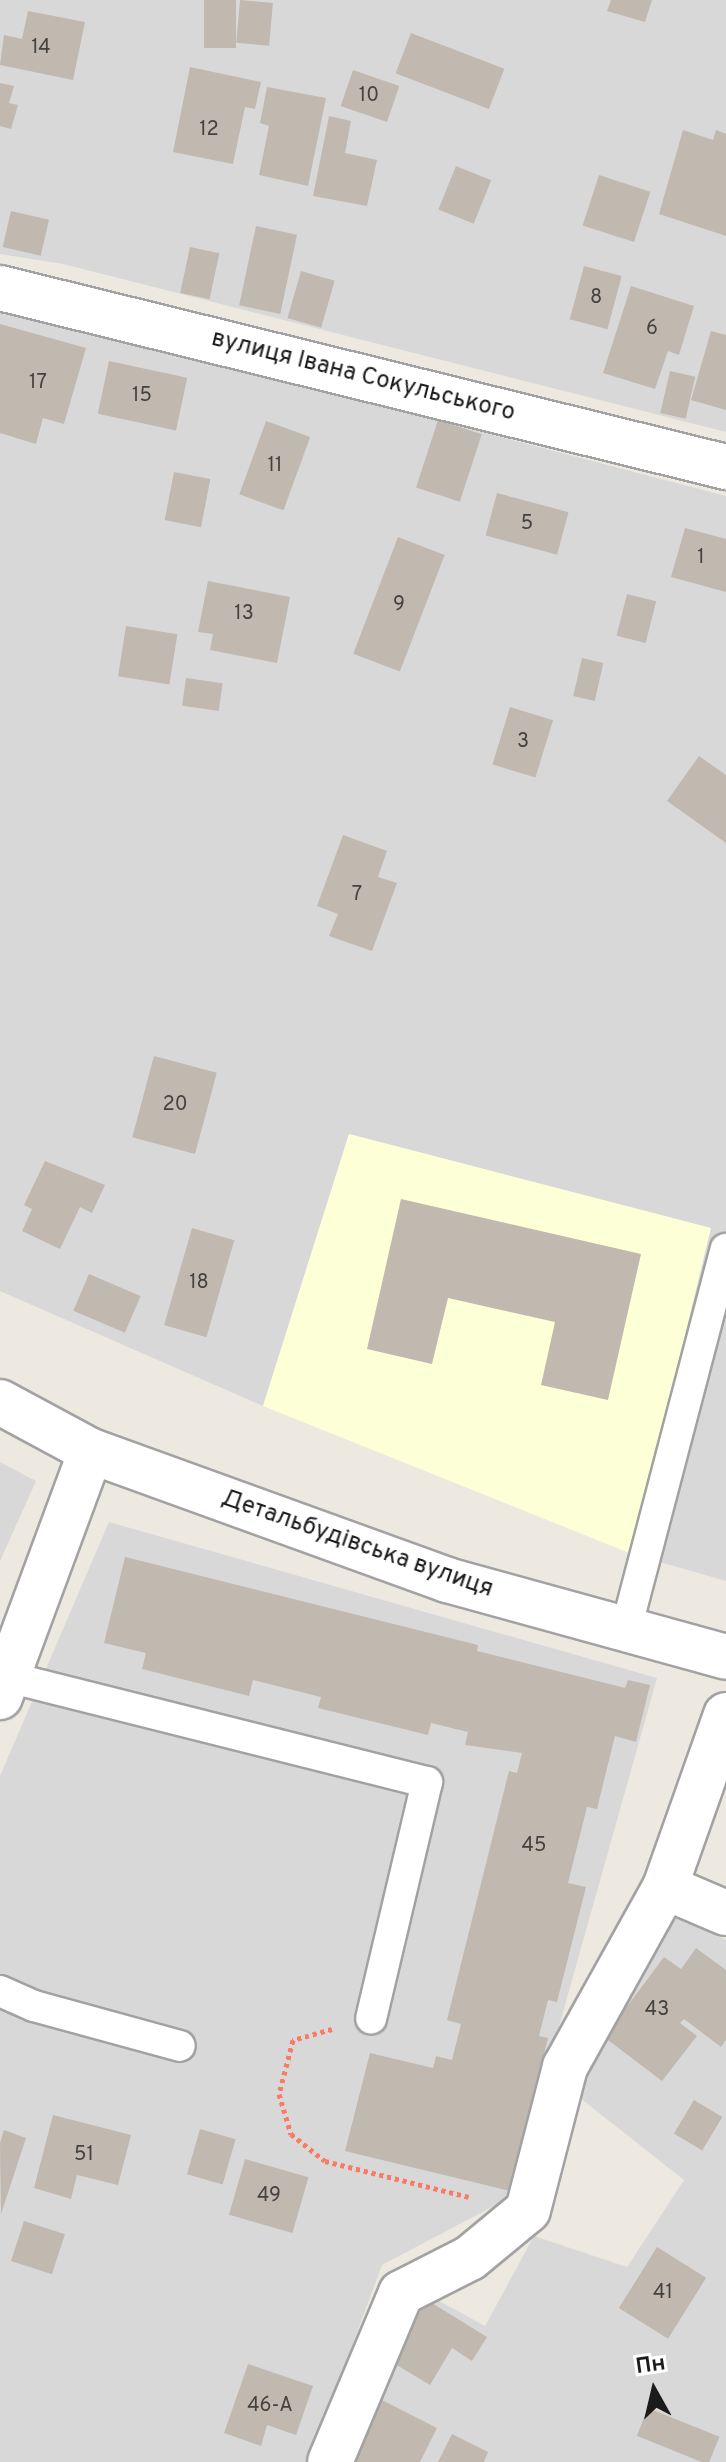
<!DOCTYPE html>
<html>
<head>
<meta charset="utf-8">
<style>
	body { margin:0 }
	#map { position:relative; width:726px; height:2462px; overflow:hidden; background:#ede9e0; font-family:Overpass,sans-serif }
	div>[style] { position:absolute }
	.residential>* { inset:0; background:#d9d8d8 }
	.education>* { inset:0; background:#fdffd7 }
	.building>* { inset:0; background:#c1b8b0; transform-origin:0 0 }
	.path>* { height:5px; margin-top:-2.5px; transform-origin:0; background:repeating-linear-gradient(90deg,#fa7b64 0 4px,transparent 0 8px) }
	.roads { filter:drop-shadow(2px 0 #a2a2a2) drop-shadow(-2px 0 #a2a2a2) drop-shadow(0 2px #a2a2a2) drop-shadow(0 -2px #a2a2a2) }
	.lane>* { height:30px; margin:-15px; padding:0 15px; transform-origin:15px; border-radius:15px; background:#fff }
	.street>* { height:44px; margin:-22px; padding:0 22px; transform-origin:22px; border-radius:22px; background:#fff }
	span { translate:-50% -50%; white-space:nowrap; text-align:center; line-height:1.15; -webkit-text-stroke:6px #fff; paint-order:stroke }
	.number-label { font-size:20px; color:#444240 }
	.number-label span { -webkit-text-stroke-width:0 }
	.street-label { font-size:24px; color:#1b1b1b }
	.north { position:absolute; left:614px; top:2350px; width:80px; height:80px; -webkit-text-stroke:6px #fff; paint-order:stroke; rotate:352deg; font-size:22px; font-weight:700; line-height:32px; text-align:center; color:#1b1b1b }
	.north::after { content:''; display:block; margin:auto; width:28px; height:36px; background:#1b1b1b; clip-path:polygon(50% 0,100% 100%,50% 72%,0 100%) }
</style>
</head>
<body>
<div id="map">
	<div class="residential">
		<i style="clip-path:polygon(0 0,726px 0,726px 432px,63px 264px,0 254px)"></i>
		<i style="clip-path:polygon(0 306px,726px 496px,726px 1581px,632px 1554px,710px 1228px,349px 1134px,263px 1406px,0 1291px)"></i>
		<i style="clip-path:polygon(0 1462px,36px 1481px,0 1561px)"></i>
		<i style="clip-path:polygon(109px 1522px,657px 1678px,511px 2197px,382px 2265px,309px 2462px,0 2462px,0 1776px)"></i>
		<i style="clip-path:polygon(677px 1918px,726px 1940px,726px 2462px,340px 2462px,423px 2292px,485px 2326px,534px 2236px,627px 2267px,684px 2180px,575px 2094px,619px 1991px)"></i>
	</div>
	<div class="education">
		<i style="clip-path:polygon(349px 1134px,711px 1228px,632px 1554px,263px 1406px)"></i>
	</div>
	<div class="building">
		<i style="left:204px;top:0;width:32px;height:48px"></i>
		<i style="left:240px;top:0;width:33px;height:43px;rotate:5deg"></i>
		<i style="clip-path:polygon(611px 0,652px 0,645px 22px,607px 11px)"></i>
		<i style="clip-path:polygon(28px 11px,85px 22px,73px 80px,0 65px,4px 35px,22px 39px)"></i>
		<i style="left:411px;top:33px;width:100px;height:43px;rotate:21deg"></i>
		<i style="clip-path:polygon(190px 67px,261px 82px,255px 109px,245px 107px,233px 164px,173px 152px)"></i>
		<i style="left:353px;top:70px;width:49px;height:38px;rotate:19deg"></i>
		<i style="clip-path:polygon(0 83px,14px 86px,9px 103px,18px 105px,11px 129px,0 126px)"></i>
		<i style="clip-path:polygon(267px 87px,326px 98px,308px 186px,259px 175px,269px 126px,260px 123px)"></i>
		<i style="clip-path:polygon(329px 116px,351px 121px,345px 153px,377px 160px,367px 206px,313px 196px)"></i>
		<i style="clip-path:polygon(683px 130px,713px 140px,716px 130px,726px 134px,726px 236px,659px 214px)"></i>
		<i style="left:456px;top:166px;width:38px;height:47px;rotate:22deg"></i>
		<i style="left:599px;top:175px;width:54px;height:53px;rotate:18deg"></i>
		<i style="left:11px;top:211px;width:39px;height:37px;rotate:13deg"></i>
		<i style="left:256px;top:226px;width:42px;height:81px;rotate:12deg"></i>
		<i style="left:190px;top:247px;width:30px;height:47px;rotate:12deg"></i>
		<i style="left:584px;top:266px;width:39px;height:55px;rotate:15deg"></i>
		<i style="left:301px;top:271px;width:35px;height:49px;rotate:16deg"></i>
		<i style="clip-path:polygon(631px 286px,694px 306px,679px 355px,668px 351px,655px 389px,603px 373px)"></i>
		<i style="clip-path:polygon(0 324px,86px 348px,64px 424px,43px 418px,36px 444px,0 433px)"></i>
		<i style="clip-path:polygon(711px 331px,726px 335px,726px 410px,691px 400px)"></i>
		<i style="left:109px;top:361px;width:80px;height:54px;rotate:12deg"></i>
		<i style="left:670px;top:371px;width:26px;height:43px;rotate:13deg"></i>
		<i style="left:438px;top:420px;width:46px;height:71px;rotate:18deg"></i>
		<i style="left:266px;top:421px;width:47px;height:78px;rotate:20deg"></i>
		<i style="left:174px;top:472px;width:37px;height:49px;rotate:11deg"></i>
		<i style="left:497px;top:493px;width:74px;height:44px;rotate:15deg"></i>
		<i style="clip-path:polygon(685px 528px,726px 539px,726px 592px,671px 577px)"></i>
		<i style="left:398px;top:537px;width:50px;height:125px;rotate:21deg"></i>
		<i style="clip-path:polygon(208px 581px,290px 597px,277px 663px,210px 650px,213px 634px,198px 632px)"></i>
		<i style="left:627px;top:594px;width:30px;height:43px;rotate:14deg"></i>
		<i style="left:126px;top:626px;width:52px;height:51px;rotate:9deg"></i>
		<i style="left:582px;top:658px;width:22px;height:39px;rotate:13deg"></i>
		<i style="left:186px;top:678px;width:37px;height:28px;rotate:8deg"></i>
		<i style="left:510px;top:707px;width:45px;height:60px;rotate:17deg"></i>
		<i style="clip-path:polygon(699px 756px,726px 775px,726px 843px,667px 801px)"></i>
		<i style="clip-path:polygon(343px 835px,387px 851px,378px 877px,397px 883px,372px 951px,329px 936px,338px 914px,317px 906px)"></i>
		<i style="left:154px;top:1056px;width:65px;height:84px;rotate:15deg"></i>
		<i style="clip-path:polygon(45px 1161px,105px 1185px,92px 1213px,80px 1207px,60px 1249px,22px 1231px,32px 1209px,24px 1205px)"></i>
		<i style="clip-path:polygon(401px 1199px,641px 1254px,608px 1400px,541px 1385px,555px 1322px,448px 1298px,432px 1364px,367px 1349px)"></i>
		<i style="left:192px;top:1228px;width:44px;height:101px;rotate:16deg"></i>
		<i style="left:89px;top:1274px;width:56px;height:40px;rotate:23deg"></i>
		<i style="clip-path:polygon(125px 1557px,478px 1645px,477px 1651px,625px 1688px,628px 1680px,650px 1685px,636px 1742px,615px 1736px,597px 1809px,587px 1807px,568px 1883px,586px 1887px,557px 2002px,548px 2000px,539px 2036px,548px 2038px,510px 2191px,345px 2151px,370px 2053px,433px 2068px,436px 2056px,452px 2060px,461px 2024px,447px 2020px,509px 1771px,517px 1773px,522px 1753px,465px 1745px,468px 1732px,431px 1723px,428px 1735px,318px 1708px,321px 1697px,253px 1680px,249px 1696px,142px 1669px,146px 1653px,104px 1643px)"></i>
		<i style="clip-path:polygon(696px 1948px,726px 1970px,726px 2040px,721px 2047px,684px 2019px,680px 2023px,697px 2036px,662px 2081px,604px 2037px,664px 1957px,681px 1969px)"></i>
		<i style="left:694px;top:2100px;width:33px;height:39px;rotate:31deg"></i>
		<i style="clip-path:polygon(53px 2115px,131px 2135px,118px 2185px,77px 2175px,71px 2199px,34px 2188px)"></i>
		<i style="left:200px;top:2129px;width:37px;height:47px;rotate:16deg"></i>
		<i style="clip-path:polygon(4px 2130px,26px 2138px,1px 2214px,0 2143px)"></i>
		<i style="left:245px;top:2159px;width:66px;height:58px;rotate:16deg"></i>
		<i style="left:24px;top:2221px;width:43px;height:42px;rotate:18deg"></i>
		<i style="left:657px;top:2247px;width:58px;height:72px;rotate:32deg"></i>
		<i style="clip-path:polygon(427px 2300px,487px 2337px,472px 2361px,452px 2348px,430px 2385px,390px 2361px)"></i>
		<i style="clip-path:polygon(248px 2364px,313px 2386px,296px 2435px,267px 2425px,261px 2446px,224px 2433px)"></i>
		<i style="clip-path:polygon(380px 2399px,437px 2428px,420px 2462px,349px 2462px)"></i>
		<i style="left:648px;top:2408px;width:77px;height:30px;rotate:22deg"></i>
		<i style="clip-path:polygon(452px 2434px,488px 2452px,484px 2462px,438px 2462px)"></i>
	</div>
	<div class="path">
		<i style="left:332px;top:2029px;width:41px;rotate:164.2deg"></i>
		<i style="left:293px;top:2040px;width:56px;rotate:104.5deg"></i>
		<i style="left:279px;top:2094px;width:42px;rotate:73.3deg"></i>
		<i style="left:291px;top:2134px;width:43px;rotate:38.5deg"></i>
		<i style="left:325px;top:2161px;width:148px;rotate:14deg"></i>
	</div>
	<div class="roads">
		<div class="lane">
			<i style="left:626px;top:1629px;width:393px;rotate:-75.3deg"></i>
			<i style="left:8px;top:1677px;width:432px;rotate:14.1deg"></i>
			<i style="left:427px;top:1782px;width:243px;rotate:103.3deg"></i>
			<i style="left:0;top:1991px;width:37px;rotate:24deg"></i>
			<i style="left:34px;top:2006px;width:151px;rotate:15.3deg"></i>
		</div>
		<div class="street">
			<i style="left:0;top:288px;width:748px;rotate:13.85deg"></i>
			<i style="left:0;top:1402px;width:103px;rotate:28.3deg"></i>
			<i style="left:91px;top:1451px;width:379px;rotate:19.9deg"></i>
			<i style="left:447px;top:1580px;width:289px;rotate:15.4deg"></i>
			<i style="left:0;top:1697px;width:262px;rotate:-69.7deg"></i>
			<i style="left:726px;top:1715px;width:182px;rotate:109.5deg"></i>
			<i style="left:665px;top:1887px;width:66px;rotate:23.1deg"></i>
			<i style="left:330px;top:2462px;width:183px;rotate:-67.2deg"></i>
			<i style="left:401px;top:2293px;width:77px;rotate:-26.9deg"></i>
			<i style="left:470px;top:2258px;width:75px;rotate:-39.6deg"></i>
			<i style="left:528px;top:2210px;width:148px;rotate:-75.5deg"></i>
			<i style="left:565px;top:2067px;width:206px;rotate:-60.9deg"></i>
		</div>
	</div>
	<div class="number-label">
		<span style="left:41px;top:48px">14</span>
		<span style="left:369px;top:96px">10</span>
		<span style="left:209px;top:130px">12</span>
		<span style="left:596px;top:298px">8</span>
		<span style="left:652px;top:329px">6</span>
		<span style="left:38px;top:383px">17</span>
		<span style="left:142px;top:396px">15</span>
		<span style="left:275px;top:466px">11</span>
		<span style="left:527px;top:524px">5</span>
		<span style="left:701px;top:558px">1</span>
		<span style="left:399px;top:605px">9</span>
		<span style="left:244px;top:614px">13</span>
		<span style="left:523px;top:742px">3</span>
		<span style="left:357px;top:895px">7</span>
		<span style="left:175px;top:1105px">20</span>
		<span style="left:199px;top:1283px">18</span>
		<span style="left:534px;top:1846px">45</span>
		<span style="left:657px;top:2010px">43</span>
		<span style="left:84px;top:2155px">51</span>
		<span style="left:269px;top:2196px">49</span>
		<span style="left:663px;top:2293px">41</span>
		<span style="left:270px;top:2406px">46-А</span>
	</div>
	<div class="street-label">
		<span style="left:363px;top:377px;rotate:14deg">вулиця Івана Сокульського</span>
		<span style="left:357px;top:1545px;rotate:19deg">Детальбудівська вулиця</span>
	</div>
	<div class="north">Пн</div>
</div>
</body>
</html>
